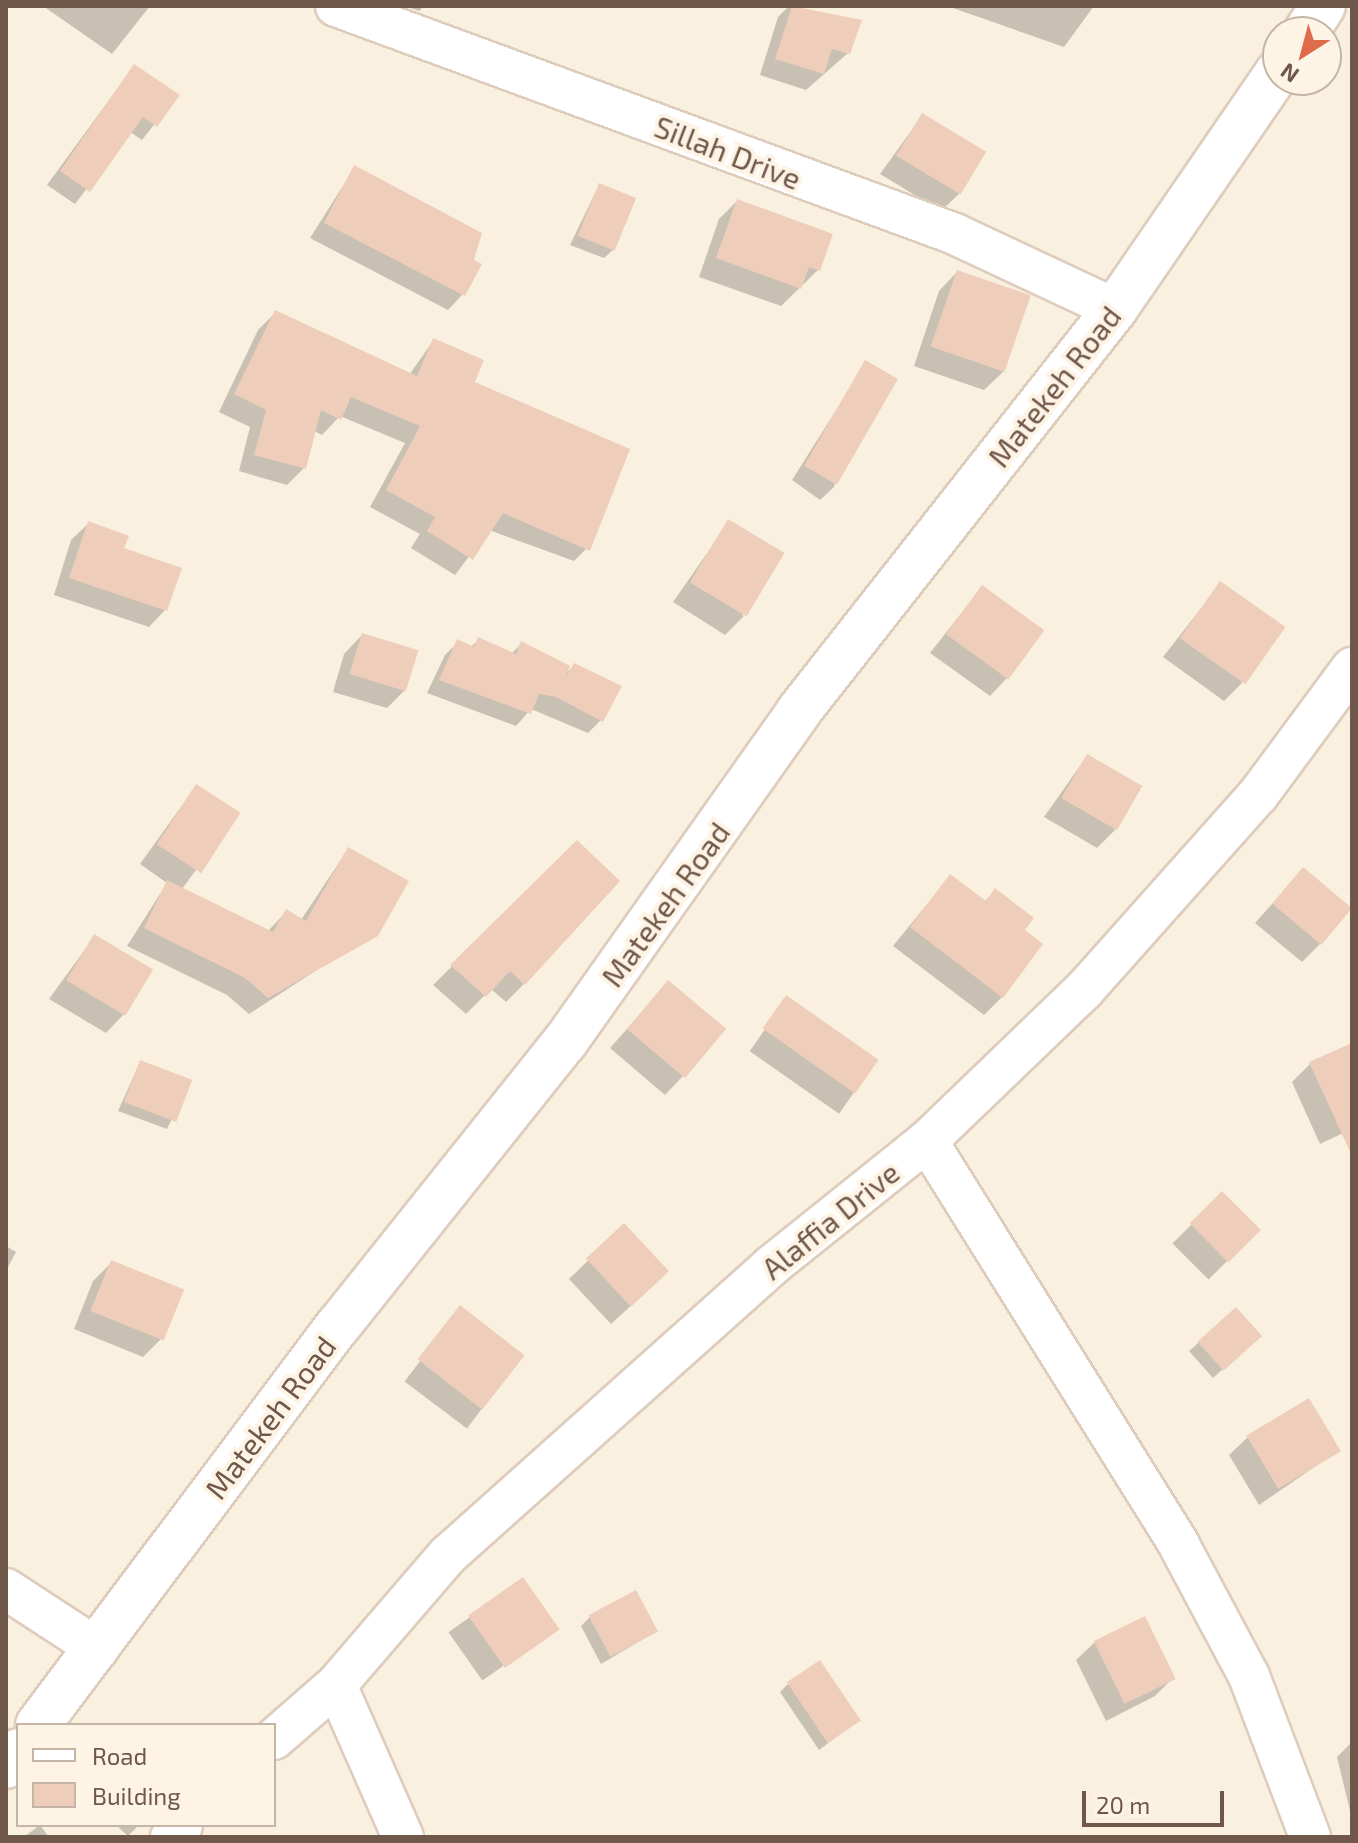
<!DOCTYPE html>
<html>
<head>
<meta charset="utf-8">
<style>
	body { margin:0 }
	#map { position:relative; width:1358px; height:1843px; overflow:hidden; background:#faf0e0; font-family:"Exo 2",sans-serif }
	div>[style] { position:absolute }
	.shadow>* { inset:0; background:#0003; transform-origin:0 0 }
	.building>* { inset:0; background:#eeceba; transform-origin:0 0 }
	.roads { filter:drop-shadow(2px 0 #deccbd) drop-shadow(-2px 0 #deccbd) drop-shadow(0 2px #deccbd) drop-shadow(0 -2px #deccbd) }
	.street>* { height:40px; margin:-20px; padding:0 20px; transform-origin:20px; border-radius:20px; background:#fff }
	.secondary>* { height:44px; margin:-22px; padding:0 22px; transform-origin:22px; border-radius:22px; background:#fff }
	span { translate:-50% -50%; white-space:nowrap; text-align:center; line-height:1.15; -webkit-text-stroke:8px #fef4e6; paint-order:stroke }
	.street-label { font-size:30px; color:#6f5749 }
	.frame { position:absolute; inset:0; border:8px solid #6f5749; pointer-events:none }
	.legend { position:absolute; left:16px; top:1723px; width:260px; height:104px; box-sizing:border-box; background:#fef4e6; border:2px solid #c5b5a7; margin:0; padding:10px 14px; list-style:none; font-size:24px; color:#6f5749 }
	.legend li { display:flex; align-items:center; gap:16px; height:40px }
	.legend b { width:40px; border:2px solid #c5b5a7 }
	.north { position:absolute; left:1262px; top:16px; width:80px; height:80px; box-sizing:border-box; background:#fef4e6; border:2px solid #c5b5a7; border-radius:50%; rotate:216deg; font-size:22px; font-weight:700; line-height:32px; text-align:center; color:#6f5749 }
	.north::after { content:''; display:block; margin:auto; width:28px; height:36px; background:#de6c4c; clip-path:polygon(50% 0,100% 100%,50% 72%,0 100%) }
	.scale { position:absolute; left:1082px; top:1791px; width:142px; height:36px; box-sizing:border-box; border:4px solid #6f5749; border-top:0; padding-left:10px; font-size:24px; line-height:28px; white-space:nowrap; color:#6f5749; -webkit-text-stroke:6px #fef4e6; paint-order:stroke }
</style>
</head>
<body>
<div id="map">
	<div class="shadow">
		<i style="clip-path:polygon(43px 6px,150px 6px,112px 54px)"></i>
		<i style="clip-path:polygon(405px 6px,424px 6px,419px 11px)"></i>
		<i style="clip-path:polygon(789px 6px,859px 21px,848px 53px,806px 90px,760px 75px,778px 17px)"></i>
		<i style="clip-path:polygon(1094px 6px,1064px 47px,950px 7px,950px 6px)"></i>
		<i style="clip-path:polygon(134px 66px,177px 96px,142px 140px,130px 132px,75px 204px,47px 185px)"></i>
		<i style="clip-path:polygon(922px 116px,960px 193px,941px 211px,880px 174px)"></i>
		<i style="clip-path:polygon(355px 167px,463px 294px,448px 310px,310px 238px)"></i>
		<i style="clip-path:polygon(599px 185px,613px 250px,604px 258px,570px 245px)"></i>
		<i style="clip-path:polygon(737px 201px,818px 270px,781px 306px,699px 277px,719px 219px)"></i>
		<i style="clip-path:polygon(957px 272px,1003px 372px,984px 390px,914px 366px,939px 291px)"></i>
		<i style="clip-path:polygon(275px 313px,409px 375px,433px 341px,591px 544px,574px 561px,489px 530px,455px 575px,411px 548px,420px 534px,370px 507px,405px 443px,340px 416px,322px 435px,314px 431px,304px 468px,287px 485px,239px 471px,250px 427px,219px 412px,258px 330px)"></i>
		<i style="clip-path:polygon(866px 363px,834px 487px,820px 500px,792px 480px)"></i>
		<i style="clip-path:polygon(729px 522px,743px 617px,725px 635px,673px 602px)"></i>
		<i style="clip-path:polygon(88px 524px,122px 549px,165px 610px,149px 627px,54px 595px,71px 540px)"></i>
		<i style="clip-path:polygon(1220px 584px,1242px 683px,1224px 701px,1163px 657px)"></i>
		<i style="clip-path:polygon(982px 587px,1008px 677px,990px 696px,930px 653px)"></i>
		<i style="clip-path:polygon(362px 635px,405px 690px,387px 708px,333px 692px,344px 654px)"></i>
		<i style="clip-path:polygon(479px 639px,511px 654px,522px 643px,563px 676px,575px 665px,601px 720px,588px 733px,531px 709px,516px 726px,427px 693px,445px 655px,458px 642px,471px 647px)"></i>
		<i style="clip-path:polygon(1087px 756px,1115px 830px,1097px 848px,1044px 817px)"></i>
		<i style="clip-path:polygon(196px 786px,237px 814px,182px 889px,267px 932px,287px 911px,301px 920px,348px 849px,380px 929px,249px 1014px,227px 995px,127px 946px,167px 883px,140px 864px)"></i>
		<i style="clip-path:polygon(577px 843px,524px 984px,506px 1002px,491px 989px,466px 1014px,433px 985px)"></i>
		<i style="clip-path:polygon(1303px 869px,1320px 944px,1302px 962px,1255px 923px)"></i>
		<i style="clip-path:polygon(950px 876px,984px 902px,995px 891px,1002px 997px,984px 1015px,893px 946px)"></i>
		<i style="clip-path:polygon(94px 937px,124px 1014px,106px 1033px,49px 999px)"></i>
		<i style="clip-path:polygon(668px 983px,683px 1076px,665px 1095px,610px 1048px)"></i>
		<i style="left:787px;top:998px;width:109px;height:65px;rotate:35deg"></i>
		<i style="clip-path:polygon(1352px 1045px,1352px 1129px,1320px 1144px,1292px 1082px,1310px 1064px)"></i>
		<i style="clip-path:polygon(140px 1062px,190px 1081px,167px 1129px,118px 1111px)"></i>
		<i style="left:1222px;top:1194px;width:51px;height:70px;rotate:45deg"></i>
		<i style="clip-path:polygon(624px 1226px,648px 1290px,611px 1324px,569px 1279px)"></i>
		<i style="clip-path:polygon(6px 1246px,16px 1252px,6px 1271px)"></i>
		<i style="clip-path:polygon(111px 1263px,162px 1338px,143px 1357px,74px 1329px,93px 1281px)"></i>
		<i style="left:460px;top:1308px;width:78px;height:92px;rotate:37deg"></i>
		<i style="clip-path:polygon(1236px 1310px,1251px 1344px,1213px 1378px,1189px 1351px)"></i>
		<i style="clip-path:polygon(1248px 1437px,1339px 1450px,1259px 1505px,1229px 1455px)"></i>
		<i style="left:523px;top:1580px;width:59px;height:91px;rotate:55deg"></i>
		<i style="clip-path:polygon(590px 1617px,655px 1632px,601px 1664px,581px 1626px)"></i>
		<i style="clip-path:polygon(1095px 1642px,1173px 1678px,1155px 1696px,1106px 1721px,1076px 1660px)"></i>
		<i style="clip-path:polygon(788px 1684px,859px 1720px,819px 1750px,780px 1692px)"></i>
		<i style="clip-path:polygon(1352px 1742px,1352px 1819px,1337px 1757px)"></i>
		<i style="clip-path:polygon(40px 1825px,49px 1837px,24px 1837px)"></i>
		<i style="clip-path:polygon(116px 1825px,139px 1825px,128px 1836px)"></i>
	</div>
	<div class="building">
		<i style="clip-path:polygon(792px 6px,862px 20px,850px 54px,832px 49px,824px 74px,775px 59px)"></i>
		<i style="clip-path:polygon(134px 64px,180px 95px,157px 127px,143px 117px,90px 192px,60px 171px)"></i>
		<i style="left:922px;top:113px;width:75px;height:50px;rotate:31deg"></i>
		<i style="clip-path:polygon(354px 165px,482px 233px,474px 260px,482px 264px,465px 296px,324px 223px)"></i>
		<i style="left:599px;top:183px;width:40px;height:57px;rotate:22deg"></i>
		<i style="clip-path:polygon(737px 199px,833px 234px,820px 271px,809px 267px,801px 289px,716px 258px)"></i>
		<i style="left:957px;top:270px;width:78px;height:81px;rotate:19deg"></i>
		<i style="clip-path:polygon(275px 310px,417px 376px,433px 338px,484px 360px,475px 382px,630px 449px,590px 551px,503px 513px,473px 560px,427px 531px,435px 517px,386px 490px,420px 426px,351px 397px,341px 420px,321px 410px,306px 469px,254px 455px,266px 410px,234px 394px)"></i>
		<i style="left:865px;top:360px;width:38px;height:122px;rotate:30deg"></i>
		<i style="left:728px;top:519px;width:66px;height:74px;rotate:31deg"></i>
		<i style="clip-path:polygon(88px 521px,129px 536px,124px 548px,182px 568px,167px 611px,69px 578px)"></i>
		<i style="left:1220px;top:581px;width:80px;height:70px;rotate:35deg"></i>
		<i style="left:982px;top:585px;width:77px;height:61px;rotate:36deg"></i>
		<i style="left:362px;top:633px;width:59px;height:43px;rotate:17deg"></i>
		<i style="clip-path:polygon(478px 637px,516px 654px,521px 641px,570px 666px,565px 679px,574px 663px,622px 686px,603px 722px,556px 697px,539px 694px,531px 714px,439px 680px,457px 639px,474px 647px)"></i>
		<i style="left:1087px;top:754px;width:64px;height:51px;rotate:30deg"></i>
		<i style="left:196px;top:784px;width:53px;height:72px;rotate:33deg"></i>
		<i style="clip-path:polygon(577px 840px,620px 881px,525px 985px,510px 971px,486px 997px,450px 965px)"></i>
		<i style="clip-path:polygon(348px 847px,409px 881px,378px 936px,268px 998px,245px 978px,144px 928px,167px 880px,273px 932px,286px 909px,306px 921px)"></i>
		<i style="left:1303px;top:867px;width:64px;height:48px;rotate:40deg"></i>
		<i style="clip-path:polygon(950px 874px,986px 901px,995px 888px,1034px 918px,1025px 930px,1043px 944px,1003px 998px,910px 927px)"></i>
		<i style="left:94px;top:934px;width:69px;height:54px;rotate:31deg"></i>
		<i style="left:668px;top:980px;width:76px;height:64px;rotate:40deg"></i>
		<i style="left:786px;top:995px;width:113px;height:41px;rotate:35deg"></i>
		<i style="clip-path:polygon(1352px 1043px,1352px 1156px,1309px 1062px)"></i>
		<i style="left:140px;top:1060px;width:56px;height:45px;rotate:21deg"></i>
		<i style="left:1222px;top:1191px;width:55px;height:46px;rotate:45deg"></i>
		<i style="left:624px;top:1223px;width:66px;height:52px;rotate:47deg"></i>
		<i style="left:111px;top:1260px;width:79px;height:55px;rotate:22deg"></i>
		<i style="left:460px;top:1305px;width:82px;height:69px;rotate:38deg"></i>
		<i style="left:1236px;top:1307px;width:39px;height:52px;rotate:48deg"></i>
		<i style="left:1309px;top:1398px;width:62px;height:73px;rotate:59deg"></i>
		<i style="left:523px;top:1577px;width:64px;height:67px;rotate:55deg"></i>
		<i style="left:636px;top:1590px;width:47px;height:54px;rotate:62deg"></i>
		<i style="left:1145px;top:1616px;width:70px;height:57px;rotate:64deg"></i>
		<i style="left:820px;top:1660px;width:73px;height:40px;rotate:56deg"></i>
	</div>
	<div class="roads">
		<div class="street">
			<i style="left:336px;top:6px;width:660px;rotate:20.22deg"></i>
			<i style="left:955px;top:234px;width:177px;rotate:25.1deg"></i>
			<i style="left:927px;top:1141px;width:476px;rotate:58deg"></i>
			<i style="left:1179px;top:1545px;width:149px;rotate:61.9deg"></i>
			<i style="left:1249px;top:1676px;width:172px;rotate:69.2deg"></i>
			<i style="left:6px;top:1589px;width:110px;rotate:33.1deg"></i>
			<i style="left:336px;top:1685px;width:166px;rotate:66.2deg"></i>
			<i style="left:274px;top:1739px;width:82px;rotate:-41.1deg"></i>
			<i style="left:336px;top:1685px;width:172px;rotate:-49.3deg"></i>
			<i style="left:448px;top:1555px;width:433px;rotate:-41.8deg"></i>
			<i style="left:771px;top:1266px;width:200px;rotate:-38.7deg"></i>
			<i style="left:927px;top:1141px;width:218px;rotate:-43.9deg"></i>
			<i style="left:1084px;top:990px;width:261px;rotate:-48.3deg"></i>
			<i style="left:1258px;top:795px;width:158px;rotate:-53.5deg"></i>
			<i style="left:171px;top:1837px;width:16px;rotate:-47deg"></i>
		</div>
		<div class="secondary">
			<i style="left:1306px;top:32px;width:31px;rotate:-57deg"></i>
			<i style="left:38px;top:1725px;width:499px;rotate:-53.1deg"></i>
			<i style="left:338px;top:1326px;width:364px;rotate:-51.4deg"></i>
			<i style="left:565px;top:1042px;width:405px;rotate:-54.7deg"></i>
			<i style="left:799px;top:711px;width:511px;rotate:-51.83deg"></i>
			<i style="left:1115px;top:309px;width:288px;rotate:-55.5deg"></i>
			<i style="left:6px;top:1766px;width:19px;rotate:-51deg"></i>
		</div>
	</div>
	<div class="street-label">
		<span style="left:728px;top:152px;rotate:21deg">Sillah Drive</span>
		<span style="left:1054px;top:386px;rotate:-52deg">Matekeh Road</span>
		<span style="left:665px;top:904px;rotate:-54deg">Matekeh Road</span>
		<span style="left:830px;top:1220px;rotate:-39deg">Alaffia Drive</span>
		<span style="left:270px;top:1417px;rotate:-53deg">Matekeh Road</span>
	</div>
	<div class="frame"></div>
	<ul class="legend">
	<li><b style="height:10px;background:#fff"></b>Road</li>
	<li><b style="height:22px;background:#eeceba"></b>Building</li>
	</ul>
	<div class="north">N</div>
	<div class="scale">20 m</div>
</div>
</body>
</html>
